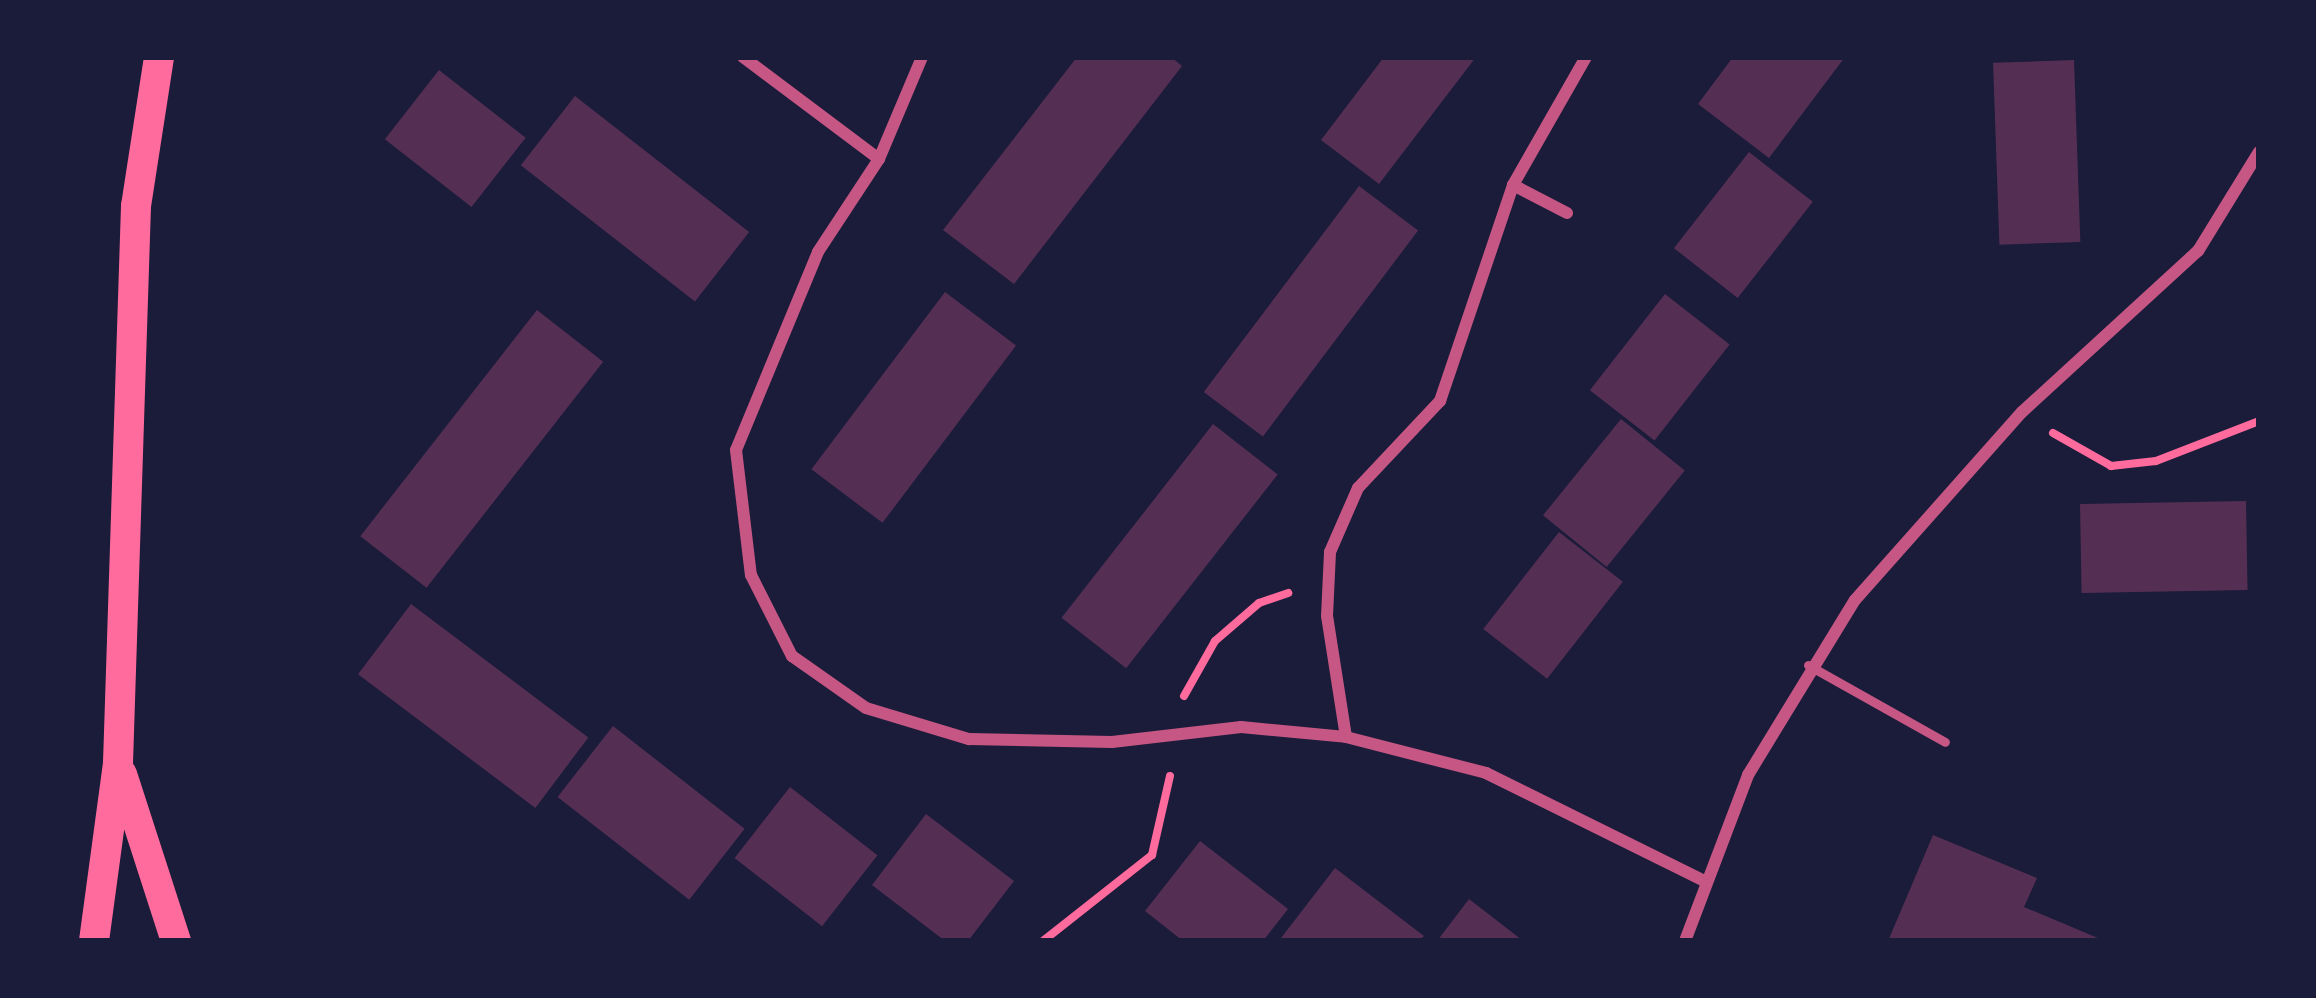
<!DOCTYPE html>
<html>
<head>
<meta charset="utf-8">
<style>
	body { margin:0 }
	#map { position:relative; width:2316px; height:998px; overflow:hidden; background:#1b1b3a; font-family:"DejaVu Sans",sans-serif }
	div>[style] { position:absolute }
	.building>* { inset:0; background:#542f53; transform-origin:0 0 }
	.path>* { height:8px; margin:-4px; padding:0 4px; transform-origin:4px; border-radius:4px; background:#ff6b9d }
	.service>* { height:9px; margin:-4.5px; padding:0 4.5px; transform-origin:4.5px; border-radius:4.5px; background:#c65784 }
	.minor>* { height:12px; margin:-6px; padding:0 6px; transform-origin:6px; border-radius:6px; background:#c65784 }
	.primary>* { height:30px; margin:-15px; padding:0 15px; transform-origin:15px; border-radius:15px; background:#ff6b9d }
	span { translate:-50% -50%; white-space:nowrap; text-align:center; line-height:1.15; -webkit-text-stroke:9px #1b1b3a; paint-order:stroke }
	.frame { position:absolute; inset:0; border:60px solid #1b1b3a; pointer-events:none }
</style>
</head>
<body>
<div id="map">
	<div class="building">
		<i style="clip-path:polygon(1077px 57px,1171px 57px,1182px 66px,1014px 284px,943px 230px)"></i>
		<i style="clip-path:polygon(1384px 57px,1476px 57px,1379px 184px,1321px 140px)"></i>
		<i style="clip-path:polygon(1733px 57px,1845px 57px,1769px 158px,1698px 104px)"></i>
		<i style="left:2074px;top:60px;width:182px;height:81px;rotate:88deg"></i>
		<i style="left:439px;top:70px;width:110px;height:88px;rotate:38deg"></i>
		<i style="left:575px;top:96px;width:221px;height:88px;rotate:38deg"></i>
		<i style="left:1749px;top:152px;width:81px;height:122px;rotate:38deg"></i>
		<i style="left:1359px;top:186px;width:74px;height:258px;rotate:37deg"></i>
		<i style="left:945px;top:292px;width:89px;height:222px;rotate:37deg"></i>
		<i style="left:1665px;top:294px;width:82px;height:122px;rotate:38deg"></i>
		<i style="left:537px;top:310px;width:84px;height:287px;rotate:38deg"></i>
		<i style="left:1621px;top:419px;width:82px;height:124px;rotate:39deg"></i>
		<i style="left:1213px;top:424px;width:82px;height:246px;rotate:38deg"></i>
		<i style="left:2246px;top:501px;width:89px;height:166px;rotate:89deg"></i>
		<i style="left:1559px;top:532px;width:81px;height:123px;rotate:38deg"></i>
		<i style="left:411px;top:604px;width:222px;height:88px;rotate:37deg"></i>
		<i style="left:613px;top:726px;width:167px;height:90px;rotate:38deg"></i>
		<i style="left:790px;top:787px;width:111px;height:90px;rotate:38deg"></i>
		<i style="clip-path:polygon(926px 814px,1014px 881px,968px 941px,945px 941px,872px 885px)"></i>
		<i style="clip-path:polygon(1933px 835px,2037px 878px,2024px 907px,2105px 941px,1888px 941px)"></i>
		<i style="clip-path:polygon(1200px 841px,1288px 909px,1263px 941px,1183px 941px,1145px 911px)"></i>
		<i style="clip-path:polygon(1335px 868px,1424px 936px,1419px 941px,1281px 938px)"></i>
		<i style="clip-path:polygon(1469px 899px,1513px 933px,1523px 941px,1437px 941px)"></i>
	</div>
	<div class="path">
		<i style="left:2053px;top:433px;width:67px;rotate:29.6deg"></i>
		<i style="left:2111px;top:466px;width:45px;rotate:-6.3deg"></i>
		<i style="left:2156px;top:461px;width:110px;rotate:-21.2deg"></i>
		<i style="left:1184px;top:696px;width:63px;rotate:-60.6deg"></i>
		<i style="left:1215px;top:641px;width:58px;rotate:-40.8deg"></i>
		<i style="left:1259px;top:603px;width:31px;rotate:-19deg"></i>
		<i style="left:1043px;top:941px;width:139px;rotate:-38.3deg"></i>
		<i style="left:1152px;top:855px;width:81px;rotate:-77.2deg"></i>
	</div>
	<div class="service">
		<i style="left:1808px;top:665px;width:157px;rotate:29.3deg"></i>
	</div>
	<div class="minor">
		<i style="left:743px;top:57px;width:170px;rotate:36.9deg"></i>
		<i style="left:879px;top:159px;width:111px;rotate:123.3deg"></i>
		<i style="left:818px;top:252px;width:214px;rotate:112.5deg"></i>
		<i style="left:736px;top:450px;width:126px;rotate:83.2deg"></i>
		<i style="left:751px;top:575px;width:91px;rotate:63.2deg"></i>
		<i style="left:792px;top:656px;width:90px;rotate:35.1deg"></i>
		<i style="left:866px;top:708px;width:108px;rotate:16.8deg"></i>
		<i style="left:969px;top:739px;width:143px;rotate:1.2deg"></i>
		<i style="left:1112px;top:742px;width:130px;rotate:-6.6deg"></i>
		<i style="left:1241px;top:727px;width:105px;rotate:5.4deg"></i>
		<i style="left:1346px;top:737px;width:145px;rotate:14.4deg"></i>
		<i style="left:1486px;top:773px;width:244px;rotate:26.3deg"></i>
		<i style="left:879px;top:159px;width:111px;rotate:-67.1deg"></i>
		<i style="left:1567px;top:213px;width:61px;rotate:-152.6deg"></i>
		<i style="left:1513px;top:185px;width:147px;rotate:-60.3deg"></i>
		<i style="left:1346px;top:737px;width:122px;rotate:-98.9deg"></i>
		<i style="left:1327px;top:616px;width:64px;rotate:-87.3deg"></i>
		<i style="left:1330px;top:552px;width:70px;rotate:-66.4deg"></i>
		<i style="left:1358px;top:488px;width:120px;rotate:-46.7deg"></i>
		<i style="left:1440px;top:401px;width:228px;rotate:-71.3deg"></i>
		<i style="left:1685px;top:941px;width:178px;rotate:-69.2deg"></i>
		<i style="left:1748px;top:775px;width:205px;rotate:-58.6deg"></i>
		<i style="left:1855px;top:600px;width:251px;rotate:-48.4deg"></i>
		<i style="left:2022px;top:412px;width:239px;rotate:-42.5deg"></i>
		<i style="left:2198px;top:251px;width:116px;rotate:-58.4deg"></i>
	</div>
	<div class="primary">
		<i style="left:122px;top:774px;width:176px;rotate:72.1deg"></i>
		<i style="left:94px;top:941px;width:180px;rotate:-82.3deg"></i>
		<i style="left:118px;top:763px;width:557px;rotate:-88.15deg"></i>
		<i style="left:136px;top:206px;width:151px;rotate:-81.2deg"></i>
	</div>
	<div class="frame"></div>
</div>
</body>
</html>
